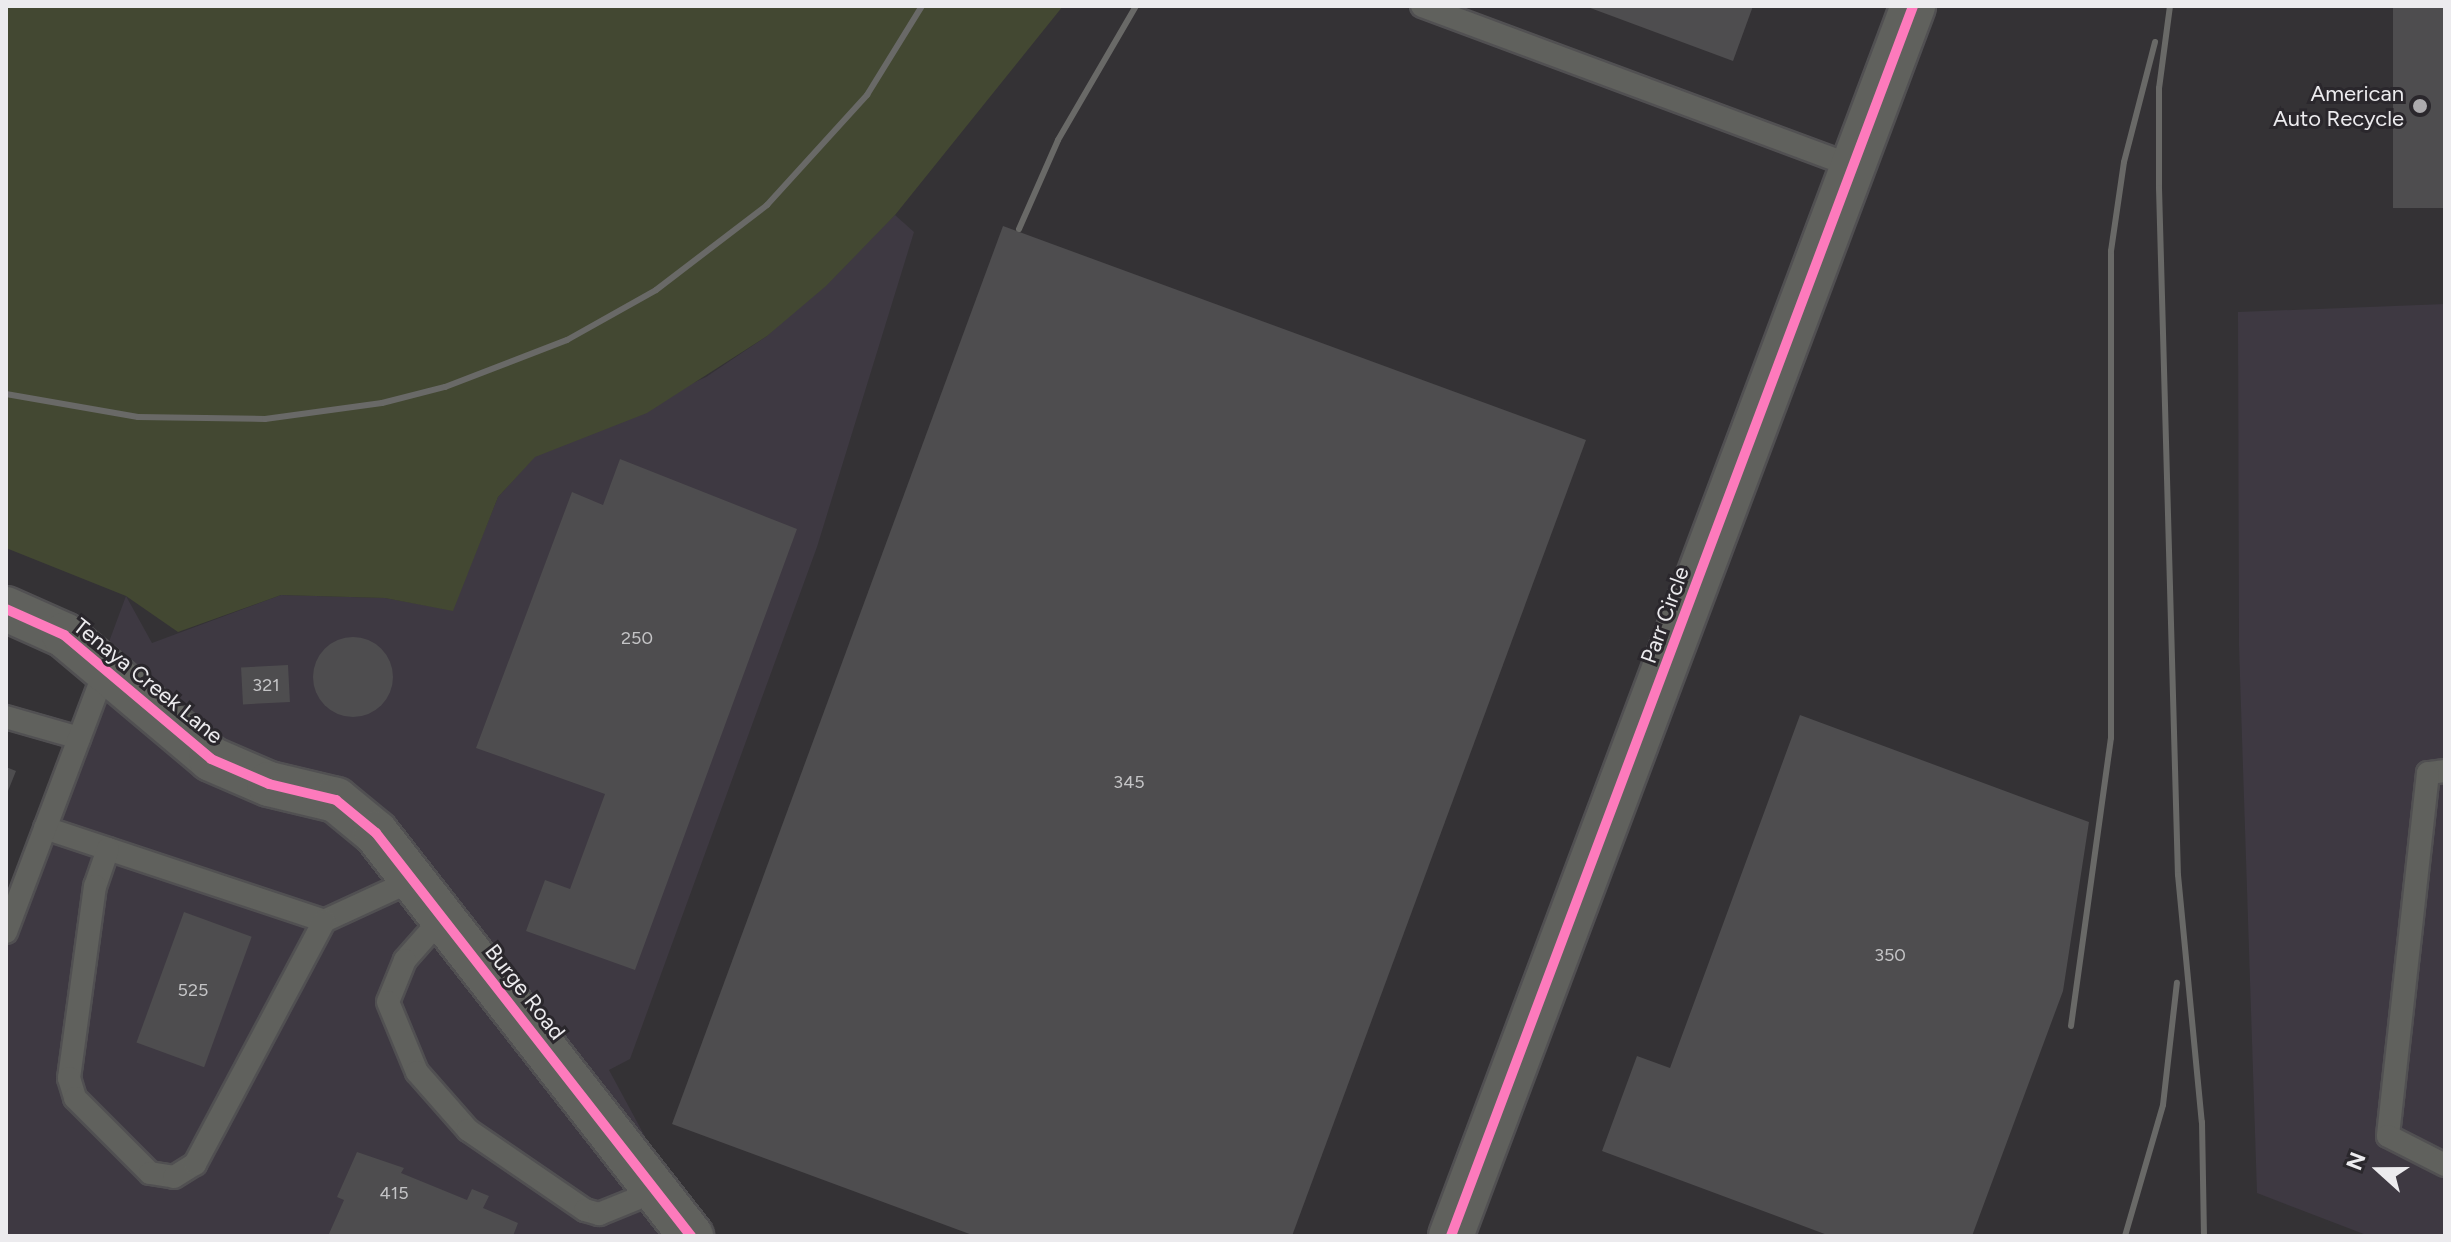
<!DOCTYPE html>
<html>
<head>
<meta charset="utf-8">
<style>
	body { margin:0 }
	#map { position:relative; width:2451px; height:1242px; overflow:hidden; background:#343235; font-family:Figtree,sans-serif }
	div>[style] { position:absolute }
	.built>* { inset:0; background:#3e3942 }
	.green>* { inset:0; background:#434832 }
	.building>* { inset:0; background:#4e4d4f; transform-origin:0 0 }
	.round { border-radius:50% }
	.roads { filter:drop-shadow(2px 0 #515052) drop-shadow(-2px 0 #515052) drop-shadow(0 2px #515052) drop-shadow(0 -2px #515052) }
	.lane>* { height:22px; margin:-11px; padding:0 11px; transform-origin:11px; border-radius:11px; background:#60615d }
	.street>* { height:44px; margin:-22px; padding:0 22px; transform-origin:22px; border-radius:22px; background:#60615d }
	.rail>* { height:6px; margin:-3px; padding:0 3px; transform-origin:3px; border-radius:3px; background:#696967 }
	.cycleway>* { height:10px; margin:-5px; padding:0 5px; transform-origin:5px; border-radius:5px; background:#fd7abc }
	.dots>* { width:22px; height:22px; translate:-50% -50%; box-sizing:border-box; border:4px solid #2a272c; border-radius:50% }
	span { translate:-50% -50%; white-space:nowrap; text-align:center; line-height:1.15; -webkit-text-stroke:6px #2a272c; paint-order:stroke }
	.number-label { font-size:18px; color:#c4c4c6 }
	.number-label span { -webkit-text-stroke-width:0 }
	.poi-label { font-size:22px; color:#ecebee }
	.right { translate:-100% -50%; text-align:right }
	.street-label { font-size:22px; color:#ecebee }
	.frame { position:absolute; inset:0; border:8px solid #ecebee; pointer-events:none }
	.north { position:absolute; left:2339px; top:1130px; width:80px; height:80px; -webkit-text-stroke:6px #2a272c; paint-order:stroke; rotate:291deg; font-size:22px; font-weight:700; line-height:32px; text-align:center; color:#ecebee }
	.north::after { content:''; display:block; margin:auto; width:28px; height:36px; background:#ecebee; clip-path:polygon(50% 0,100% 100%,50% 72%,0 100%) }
</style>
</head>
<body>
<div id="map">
	<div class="built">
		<i style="clip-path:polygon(895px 215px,914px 232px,817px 547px,630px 1059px,609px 1070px,649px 1144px,713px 1236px,6px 1236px,6px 919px,126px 596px,152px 643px,281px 595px,385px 598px,452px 610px,498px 497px,535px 456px,706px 377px,767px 336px)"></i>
		<i style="clip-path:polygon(2445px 304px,2445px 1236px,2369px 1236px,2257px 1193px,2239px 646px,2238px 312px)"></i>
	</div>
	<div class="green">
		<i style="clip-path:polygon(6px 6px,1063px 6px,895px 215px,826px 286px,767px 336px,647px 413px,535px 457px,498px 497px,453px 611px,385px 598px,281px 595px,178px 632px,126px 596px,6px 548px)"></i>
	</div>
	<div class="building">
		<i style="clip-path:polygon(1585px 6px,1753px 6px,1733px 61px)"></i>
		<i style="left:2393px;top:6px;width:52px;height:202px"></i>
		<i style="clip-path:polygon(1003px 226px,1586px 440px,1292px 1236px,975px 1236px,672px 1124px)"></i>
		<i style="clip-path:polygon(620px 459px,797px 529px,635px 970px,526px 931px,545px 880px,570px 889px,605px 794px,476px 748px,572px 492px,603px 505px)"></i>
		<i class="round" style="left:313px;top:637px;width:80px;height:80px"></i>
		<i style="left:288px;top:665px;width:37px;height:47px;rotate:87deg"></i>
		<i style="clip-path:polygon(1800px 715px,2089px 822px,2063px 991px,1972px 1236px,1830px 1236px,1602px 1151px,1637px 1056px,1670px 1068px)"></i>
		<i style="clip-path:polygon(6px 767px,16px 771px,6px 796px)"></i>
		<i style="left:184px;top:912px;width:72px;height:139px;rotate:20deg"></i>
		<i style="clip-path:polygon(357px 1152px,404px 1168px,401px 1173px,467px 1200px,472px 1189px,489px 1196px,483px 1208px,518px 1223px,513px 1236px,328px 1236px,344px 1200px,337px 1197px)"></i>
	</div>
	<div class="roads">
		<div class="lane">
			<i style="left:1422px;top:6px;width:460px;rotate:20.4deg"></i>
			<i style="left:6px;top:717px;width:76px;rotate:16deg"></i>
			<i style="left:2445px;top:771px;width:17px;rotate:173deg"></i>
			<i style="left:2428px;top:773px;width:365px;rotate:96.3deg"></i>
			<i style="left:2388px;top:1136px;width:64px;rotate:27deg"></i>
			<i style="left:45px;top:828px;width:294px;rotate:18.4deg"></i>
			<i style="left:324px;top:921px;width:98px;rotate:-24.7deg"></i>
			<i style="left:108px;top:849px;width:39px;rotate:109deg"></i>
			<i style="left:95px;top:886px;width:194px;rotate:97.7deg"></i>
			<i style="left:69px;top:1078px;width:21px;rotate:73deg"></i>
			<i style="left:75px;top:1098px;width:106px;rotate:45deg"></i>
			<i style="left:150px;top:1173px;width:24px;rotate:9deg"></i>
			<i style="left:174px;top:1177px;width:25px;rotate:-32deg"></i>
			<i style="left:195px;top:1164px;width:275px;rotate:-62deg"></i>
			<i style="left:442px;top:918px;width:56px;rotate:131.4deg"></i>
			<i style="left:405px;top:960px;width:45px;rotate:112deg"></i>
			<i style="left:388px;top:1002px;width:76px;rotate:67.5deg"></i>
			<i style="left:417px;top:1072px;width:77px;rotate:48.7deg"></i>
			<i style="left:468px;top:1130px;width:142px;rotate:34.4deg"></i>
			<i style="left:585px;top:1210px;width:15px;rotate:16deg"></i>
			<i style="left:599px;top:1214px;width:61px;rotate:-22deg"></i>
			<i style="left:6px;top:932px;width:282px;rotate:-69.3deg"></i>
		</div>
		<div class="street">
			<i style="left:6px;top:609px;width:64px;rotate:24.1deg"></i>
			<i style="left:64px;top:635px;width:192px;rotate:40.1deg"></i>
			<i style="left:211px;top:759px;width:63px;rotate:23.3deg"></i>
			<i style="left:269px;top:784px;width:69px;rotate:13.4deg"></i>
			<i style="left:336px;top:800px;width:52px;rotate:39.5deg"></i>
			<i style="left:376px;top:833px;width:512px;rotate:51.99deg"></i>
			<i style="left:1451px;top:1236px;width:1314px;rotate:-69.41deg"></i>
		</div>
	</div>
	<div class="rail">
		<i style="left:2170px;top:6px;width:83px;rotate:97.6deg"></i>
		<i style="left:2159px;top:88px;width:100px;rotate:90deg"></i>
		<i style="left:2159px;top:188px;width:687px;rotate:88.42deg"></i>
		<i style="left:2178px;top:875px;width:248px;rotate:84.5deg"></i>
		<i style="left:2202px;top:1122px;width:114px;rotate:89deg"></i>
		<i style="left:1019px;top:229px;width:97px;rotate:-66.3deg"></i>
		<i style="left:1058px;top:140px;width:155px;rotate:-59.8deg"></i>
		<i style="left:6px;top:394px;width:134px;rotate:9.9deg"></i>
		<i style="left:138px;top:417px;width:127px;rotate:0.9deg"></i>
		<i style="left:265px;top:419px;width:118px;rotate:-7.8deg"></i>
		<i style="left:382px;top:403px;width:65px;rotate:-14.3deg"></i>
		<i style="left:445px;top:387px;width:131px;rotate:-21.1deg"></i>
		<i style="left:567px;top:340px;width:102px;rotate:-29.3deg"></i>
		<i style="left:656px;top:290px;width:140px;rotate:-37.4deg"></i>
		<i style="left:767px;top:205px;width:149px;rotate:-47.7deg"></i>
		<i style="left:867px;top:95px;width:105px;rotate:-58.3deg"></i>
		<i style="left:2071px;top:1026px;width:291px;rotate:-82.1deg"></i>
		<i style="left:2111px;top:738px;width:487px;rotate:-90deg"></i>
		<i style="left:2111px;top:251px;width:90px;rotate:-81.7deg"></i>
		<i style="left:2124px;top:162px;width:124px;rotate:-75.5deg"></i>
		<i style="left:2125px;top:1236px;width:136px;rotate:-73.8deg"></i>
		<i style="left:2163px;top:1105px;width:123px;rotate:-83.5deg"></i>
	</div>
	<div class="cycleway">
		<i style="left:6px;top:609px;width:64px;rotate:24.1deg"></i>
		<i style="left:64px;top:635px;width:192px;rotate:40.1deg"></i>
		<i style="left:211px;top:759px;width:63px;rotate:23.3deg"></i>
		<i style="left:269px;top:784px;width:69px;rotate:13.4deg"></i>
		<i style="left:336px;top:800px;width:52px;rotate:39.5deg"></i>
		<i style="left:376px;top:833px;width:512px;rotate:51.99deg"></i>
		<i style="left:1451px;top:1236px;width:1314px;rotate:-69.41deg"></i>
	</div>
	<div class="dots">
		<i style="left:2420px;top:106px;background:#acaaad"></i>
	</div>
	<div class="number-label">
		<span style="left:637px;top:638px">250</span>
		<span style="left:266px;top:685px">321</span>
		<span style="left:1129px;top:782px">345</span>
		<span style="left:1890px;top:955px">350</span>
		<span style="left:193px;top:990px">525</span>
		<span style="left:394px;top:1193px">415</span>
	</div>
	<div class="poi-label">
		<span class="right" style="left:2404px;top:106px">American<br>Auto Recycle</span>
	</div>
	<div class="street-label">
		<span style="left:1665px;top:615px;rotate:-70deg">Parr Circle</span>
		<span style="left:148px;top:681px;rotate:39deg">Tenaya Creek Lane</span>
		<span style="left:525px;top:992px;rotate:52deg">Burge Road</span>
	</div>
	<div class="frame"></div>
	<div class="north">N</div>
</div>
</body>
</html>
